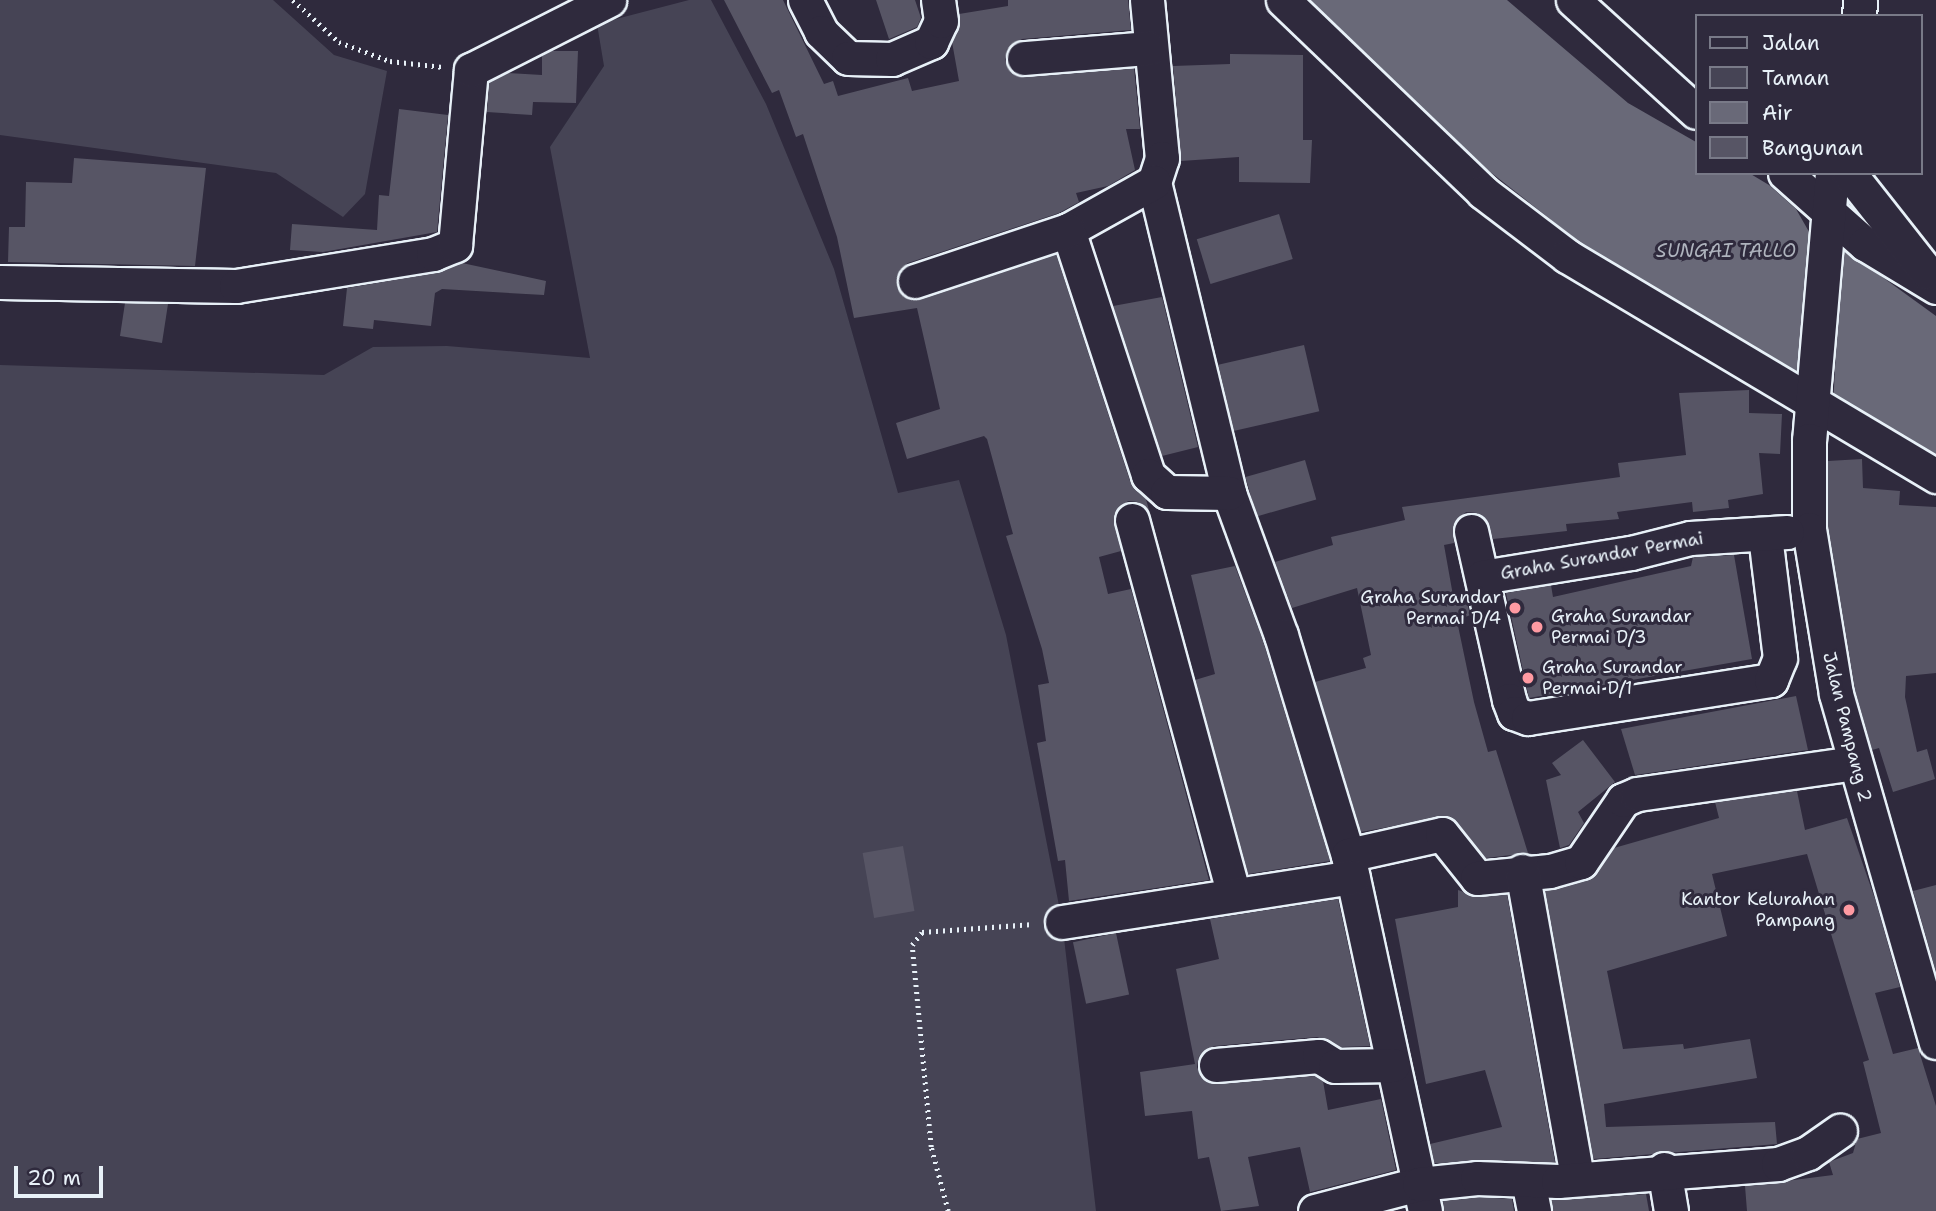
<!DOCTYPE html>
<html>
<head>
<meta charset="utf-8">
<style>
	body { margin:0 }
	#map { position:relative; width:1936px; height:1211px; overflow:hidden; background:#2f2a3d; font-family:"Shantell Sans",sans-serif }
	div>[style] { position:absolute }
	.green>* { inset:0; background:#464455 }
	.water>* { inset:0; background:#696978 }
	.building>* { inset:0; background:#575565; transform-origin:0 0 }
	.path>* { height:4.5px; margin-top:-2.25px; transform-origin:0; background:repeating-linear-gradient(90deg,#e8f1f8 0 2px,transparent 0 7px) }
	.roads { filter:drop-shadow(2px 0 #e8f1f8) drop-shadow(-2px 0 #e8f1f8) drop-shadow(0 2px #e8f1f8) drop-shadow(0 -2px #e8f1f8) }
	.minor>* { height:33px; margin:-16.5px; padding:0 16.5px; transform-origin:16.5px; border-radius:16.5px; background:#2f2a3d }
	.dots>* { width:19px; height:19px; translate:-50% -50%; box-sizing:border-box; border:4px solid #2f2a3d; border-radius:50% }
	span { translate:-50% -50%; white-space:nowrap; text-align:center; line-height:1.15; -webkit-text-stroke:6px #2f2a3d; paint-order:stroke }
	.street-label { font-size:18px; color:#e8f1f8 }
	.poi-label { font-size:18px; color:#e8f1f8 }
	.right { translate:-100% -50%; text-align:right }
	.left { translate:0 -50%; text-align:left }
	.water-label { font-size:19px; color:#afb4be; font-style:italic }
	.legend { position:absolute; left:1695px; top:14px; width:228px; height:161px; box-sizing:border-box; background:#2f2a3d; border:2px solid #797a88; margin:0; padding:9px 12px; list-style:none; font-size:21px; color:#e8f1f8 }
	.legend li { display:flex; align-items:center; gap:14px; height:35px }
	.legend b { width:35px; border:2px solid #797a88 }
	.scale { position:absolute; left:14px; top:1166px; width:89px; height:32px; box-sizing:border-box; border:4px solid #e8f1f8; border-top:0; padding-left:9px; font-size:21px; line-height:24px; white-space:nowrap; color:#e8f1f8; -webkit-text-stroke:5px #2f2a3d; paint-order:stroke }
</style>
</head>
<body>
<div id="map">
	<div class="green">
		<i style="clip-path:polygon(0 0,273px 0,334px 55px,387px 71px,365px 194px,343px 217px,276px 173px,0 135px)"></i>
		<i style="clip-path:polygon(689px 0,711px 0,766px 104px,834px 269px,898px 493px,959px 480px,1006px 635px,1062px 921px,1096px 1211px,0 1211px,0 365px,324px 375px,373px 347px,447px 346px,590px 358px,550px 147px,604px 66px,597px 24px)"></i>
	</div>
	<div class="water">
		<i style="clip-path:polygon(1301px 0,1507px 0,1628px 103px,1696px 142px,1696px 173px,1749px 173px,1769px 185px,1796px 209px,1812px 237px,1801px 385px,1601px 259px,1461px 149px)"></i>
		<i style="clip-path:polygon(1841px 247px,1936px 316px,1936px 469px,1833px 408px)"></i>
	</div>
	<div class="building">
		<i style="clip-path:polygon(724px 0,783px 0,824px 84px,833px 81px,838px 96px,908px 78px,912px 91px,959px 81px,952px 42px,959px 14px,1008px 6px,1008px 0,1128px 0,1131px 30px,1022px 39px,1007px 49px,1005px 59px,1009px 69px,1025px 77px,1134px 68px,1140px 129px,1126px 129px,1135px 170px,1108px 186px,1076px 193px,1079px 202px,1059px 213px,908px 263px,900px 269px,897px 286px,903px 296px,921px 299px,1056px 254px,1130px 481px,1146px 499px,1150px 514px,1138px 502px,1128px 501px,1114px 514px,1121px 551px,1099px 557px,1108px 594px,1131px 589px,1209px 880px,1069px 901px,1065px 860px,1058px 861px,1037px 743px,1046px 741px,1038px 685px,1049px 683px,1042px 649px,1006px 536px,1013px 534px,987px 439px,984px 436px,907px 459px,896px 423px,940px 409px,917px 308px,854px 318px,837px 237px,803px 134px,796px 137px,779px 90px,772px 93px)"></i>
		<i style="clip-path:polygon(876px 0,915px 0,921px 18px,917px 27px,889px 39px)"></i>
		<i style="clip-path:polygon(551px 51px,578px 51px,576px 103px,533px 102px,532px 115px,487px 112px,489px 82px,508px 73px,542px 75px,542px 56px)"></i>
		<i style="clip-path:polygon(1230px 54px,1303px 55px,1303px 140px,1312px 140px,1310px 183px,1239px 182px,1239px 157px,1181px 161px,1173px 66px,1230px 64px)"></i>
		<i style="clip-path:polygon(399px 109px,448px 115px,437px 232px,323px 252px,290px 250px,292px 224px,377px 230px,379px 195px,389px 196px)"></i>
		<i style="clip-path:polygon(74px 158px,206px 168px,195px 266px,8px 262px,9px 227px,25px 227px,26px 182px,72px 183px)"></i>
		<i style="left:1279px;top:214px;width:47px;height:86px;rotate:73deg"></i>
		<i style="clip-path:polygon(462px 263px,546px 281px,544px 295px,442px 289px,435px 293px,431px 326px,374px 320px,373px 329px,343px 326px,347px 288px,436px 273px)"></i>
		<i style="clip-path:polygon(1162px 297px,1198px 447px,1162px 456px,1113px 306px)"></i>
		<i style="clip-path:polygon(125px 303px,168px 304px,162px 343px,120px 336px)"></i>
		<i style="left:1304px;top:345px;width:68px;height:88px;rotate:77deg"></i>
		<i style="clip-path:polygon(1749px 390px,1749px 413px,1782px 414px,1780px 454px,1759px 453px,1763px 494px,1728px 500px,1729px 508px,1693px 512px,1692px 502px,1617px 512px,1619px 519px,1566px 524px,1567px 531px,1493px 539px,1486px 519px,1477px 513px,1466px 512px,1453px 525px,1454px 543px,1444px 545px,1454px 601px,1466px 599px,1470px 615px,1457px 621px,1474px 702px,1488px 752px,1496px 750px,1528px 853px,1486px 858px,1448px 816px,1361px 832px,1315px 682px,1366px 668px,1363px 658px,1371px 655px,1357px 588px,1292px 608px,1275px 562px,1333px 545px,1331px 537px,1405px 520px,1402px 507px,1620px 477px,1618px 463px,1686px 455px,1679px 393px)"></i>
		<i style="clip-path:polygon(1862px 459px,1863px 488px,1900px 491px,1899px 505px,1936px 507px,1936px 673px,1906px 676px,1905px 697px,1917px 752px,1927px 749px,1935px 779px,1893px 792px,1879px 748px,1872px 750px,1855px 690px,1828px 527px,1828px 461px)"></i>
		<i style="left:1305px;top:460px;width:41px;height:62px;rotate:74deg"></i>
		<i style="clip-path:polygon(1734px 555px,1752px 659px,1529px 698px,1506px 593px,1551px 585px,1553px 597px,1691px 566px,1693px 557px)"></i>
		<i style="clip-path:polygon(1235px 566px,1263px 641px,1330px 861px,1248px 874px,1195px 680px,1215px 674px,1191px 575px)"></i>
		<i style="clip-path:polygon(1796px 696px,1808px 750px,1635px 775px,1621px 729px)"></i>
		<i style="clip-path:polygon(1583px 740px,1615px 782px,1578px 812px,1584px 823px,1569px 845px,1560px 848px,1546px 780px,1561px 775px,1552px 763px)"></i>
		<i style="clip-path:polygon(1797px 791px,1805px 830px,1847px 818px,1876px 902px,1900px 987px,1875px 993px,1893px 1054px,1918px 1048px,1936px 1106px,1936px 1211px,1747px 1211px,1745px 1186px,1833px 1175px,1829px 1162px,1853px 1153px,1857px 1139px,1881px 1133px,1863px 1062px,1869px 1060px,1807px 854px,1712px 874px,1727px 936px,1607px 971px,1623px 1049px,1683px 1044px,1684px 1049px,1750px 1039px,1757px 1078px,1604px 1104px,1606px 1127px,1775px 1122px,1777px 1144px,1593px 1159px,1545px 891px,1587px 880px,1614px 848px,1719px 818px,1715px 802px)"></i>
		<i style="left:903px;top:846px;width:66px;height:41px;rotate:80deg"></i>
		<i style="clip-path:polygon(1936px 885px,1936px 972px,1913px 891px)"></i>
		<i style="clip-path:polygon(1458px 890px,1478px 897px,1507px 894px,1555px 1162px,1434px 1163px,1430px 1144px,1502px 1127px,1485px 1070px,1426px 1084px,1395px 919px,1458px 907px)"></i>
		<i style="clip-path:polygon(1338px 899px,1370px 1046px,1340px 1047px,1317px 1037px,1214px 1046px,1199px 1056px,1197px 1067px,1201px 1077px,1217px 1084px,1314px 1076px,1323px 1081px,1328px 1110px,1381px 1099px,1396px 1170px,1310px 1192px,1300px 1147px,1248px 1157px,1259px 1206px,1221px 1211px,1209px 1157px,1198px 1159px,1192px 1111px,1145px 1116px,1140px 1072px,1195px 1064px,1176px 969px,1219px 959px,1210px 919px)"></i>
		<i style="left:1116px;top:933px;width:63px;height:44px;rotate:78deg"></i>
		<i style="clip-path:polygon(1646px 1194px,1649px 1211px,1553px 1211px,1551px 1200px)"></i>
		<i style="clip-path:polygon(1478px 1197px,1512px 1199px,1514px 1211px,1444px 1211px,1443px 1201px)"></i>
	</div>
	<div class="path">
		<i style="left:293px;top:0;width:62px;rotate:42.4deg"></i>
		<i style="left:339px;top:42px;width:54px;rotate:20.4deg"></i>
		<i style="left:390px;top:61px;width:53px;rotate:6.5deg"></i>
		<i style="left:948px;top:1211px;width:66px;rotate:-104.9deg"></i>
		<i style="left:931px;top:1147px;width:203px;rotate:-95.4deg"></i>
		<i style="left:912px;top:945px;width:16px;rotate:-52deg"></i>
		<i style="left:922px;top:932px;width:112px;rotate:-4.1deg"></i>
	</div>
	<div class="roads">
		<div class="minor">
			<i style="left:805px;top:0;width:36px;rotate:63deg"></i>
			<i style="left:821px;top:32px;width:37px;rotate:44deg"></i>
			<i style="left:848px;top:58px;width:44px;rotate:1.3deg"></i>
			<i style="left:892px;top:59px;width:43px;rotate:-23.6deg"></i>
			<i style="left:931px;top:42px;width:23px;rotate:-65deg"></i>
			<i style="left:941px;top:21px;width:21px;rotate:-98deg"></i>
			<i style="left:1147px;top:0;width:159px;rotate:84.6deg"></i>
			<i style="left:1162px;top:158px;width:25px;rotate:108deg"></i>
			<i style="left:1154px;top:182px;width:320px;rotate:76.4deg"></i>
			<i style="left:1229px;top:493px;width:151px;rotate:69.9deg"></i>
			<i style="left:1281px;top:635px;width:230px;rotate:73.1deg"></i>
			<i style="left:1348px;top:855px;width:364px;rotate:77.8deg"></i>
			<i style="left:1283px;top:0;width:277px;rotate:43.8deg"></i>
			<i style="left:1483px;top:192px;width:106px;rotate:37.3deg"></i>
			<i style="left:1567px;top:256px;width:430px;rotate:30.8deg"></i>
			<i style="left:1573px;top:0;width:166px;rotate:42.3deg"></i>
			<i style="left:1859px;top:16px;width:16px;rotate:-86deg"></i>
			<i style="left:1024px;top:58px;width:125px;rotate:-4.6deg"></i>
			<i style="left:1785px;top:173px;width:107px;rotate:41.6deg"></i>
			<i style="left:1865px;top:244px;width:83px;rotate:31.2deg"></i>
			<i style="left:1832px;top:173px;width:268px;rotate:94.9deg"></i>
			<i style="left:1809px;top:440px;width:89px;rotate:90deg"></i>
			<i style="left:1809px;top:529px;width:167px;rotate:80.7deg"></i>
			<i style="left:1836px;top:694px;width:362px;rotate:74deg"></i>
			<i style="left:1849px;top:173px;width:126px;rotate:51.8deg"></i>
			<i style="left:1154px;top:182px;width:98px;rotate:150.8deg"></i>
			<i style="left:1068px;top:230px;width:258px;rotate:71.9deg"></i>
			<i style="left:1148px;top:475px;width:25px;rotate:42deg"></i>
			<i style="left:1167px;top:492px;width:62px;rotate:0.9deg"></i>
			<i style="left:915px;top:281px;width:161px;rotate:-18.4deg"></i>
			<i style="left:0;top:282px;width:236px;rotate:1deg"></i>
			<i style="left:236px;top:286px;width:200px;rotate:-9.2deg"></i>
			<i style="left:433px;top:254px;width:24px;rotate:-22deg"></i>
			<i style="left:455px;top:245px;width:176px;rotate:-84.8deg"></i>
			<i style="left:471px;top:70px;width:155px;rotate:-26.9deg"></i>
			<i style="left:1132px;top:520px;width:386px;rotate:74.8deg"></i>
			<i style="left:1471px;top:531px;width:173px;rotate:77.3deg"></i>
			<i style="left:1509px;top:700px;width:14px;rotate:69deg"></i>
			<i style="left:1514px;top:713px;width:15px;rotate:20deg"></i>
			<i style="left:1528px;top:718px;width:246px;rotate:-8.9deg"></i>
			<i style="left:1771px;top:680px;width:24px;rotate:-68deg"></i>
			<i style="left:1780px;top:658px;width:123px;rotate:-97deg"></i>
			<i style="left:1482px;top:577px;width:151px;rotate:-9.2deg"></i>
			<i style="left:1631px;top:553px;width:61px;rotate:-14.3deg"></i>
			<i style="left:1690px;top:538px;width:97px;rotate:-3.5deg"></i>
			<i style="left:1348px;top:855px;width:96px;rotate:-12.6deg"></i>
			<i style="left:1442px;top:834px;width:56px;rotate:51.5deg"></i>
			<i style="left:1477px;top:878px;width:73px;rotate:-5.5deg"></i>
			<i style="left:1550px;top:871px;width:32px;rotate:-16deg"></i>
			<i style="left:1581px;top:862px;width:75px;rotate:-55.9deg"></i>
			<i style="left:1623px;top:800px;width:15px;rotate:-23deg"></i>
			<i style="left:1637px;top:794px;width:220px;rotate:-8.1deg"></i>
			<i style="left:1522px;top:871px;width:312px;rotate:79.8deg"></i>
			<i style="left:1062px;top:922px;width:294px;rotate:-8.8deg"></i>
			<i style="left:1216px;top:1065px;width:103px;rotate:-5deg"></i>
			<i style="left:1319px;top:1056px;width:19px;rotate:32deg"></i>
			<i style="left:1335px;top:1066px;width:58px;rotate:-1deg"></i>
			<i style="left:1664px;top:1169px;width:43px;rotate:80.5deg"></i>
			<i style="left:1528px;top:1180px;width:32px;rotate:79deg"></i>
			<i style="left:1315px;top:1211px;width:107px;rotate:-14.6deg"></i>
			<i style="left:1419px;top:1184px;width:58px;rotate:-5.9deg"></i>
			<i style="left:1477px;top:1178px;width:81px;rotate:2.1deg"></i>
			<i style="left:1558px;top:1181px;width:221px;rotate:-4.4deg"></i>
			<i style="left:1778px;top:1164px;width:32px;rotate:-20deg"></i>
			<i style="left:1808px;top:1153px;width:39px;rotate:-35deg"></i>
		</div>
	</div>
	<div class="dots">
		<i style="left:1515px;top:608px;background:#ff9aa2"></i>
		<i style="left:1537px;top:627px;background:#ff9aa2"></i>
		<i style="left:1528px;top:678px;background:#ff9aa2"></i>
		<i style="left:1849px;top:910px;background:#ff9aa2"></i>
	</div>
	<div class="street-label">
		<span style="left:1602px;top:556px;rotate:-10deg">Graha Surandar Permai</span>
		<span style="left:1847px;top:727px;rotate:76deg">Jalan Pampang 2</span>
	</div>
	<div class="poi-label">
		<span class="right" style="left:1501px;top:608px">Graha Surandar<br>Permai D/4</span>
		<span class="left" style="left:1551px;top:627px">Graha Surandar<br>Permai D/3</span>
		<span class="left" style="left:1542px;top:678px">Graha Surandar<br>Permai D/1</span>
		<span class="right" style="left:1835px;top:910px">Kantor Kelurahan<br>Pampang</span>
	</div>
	<div class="water-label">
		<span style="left:1726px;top:251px">SUNGAI TALLO</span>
	</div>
	<ul class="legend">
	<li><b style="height:9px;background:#2f2a3d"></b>Jalan</li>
	<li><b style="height:19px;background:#464455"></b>Taman</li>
	<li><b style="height:19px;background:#696978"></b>Air</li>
	<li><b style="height:19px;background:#575565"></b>Bangunan</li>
	</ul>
	<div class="scale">20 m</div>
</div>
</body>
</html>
